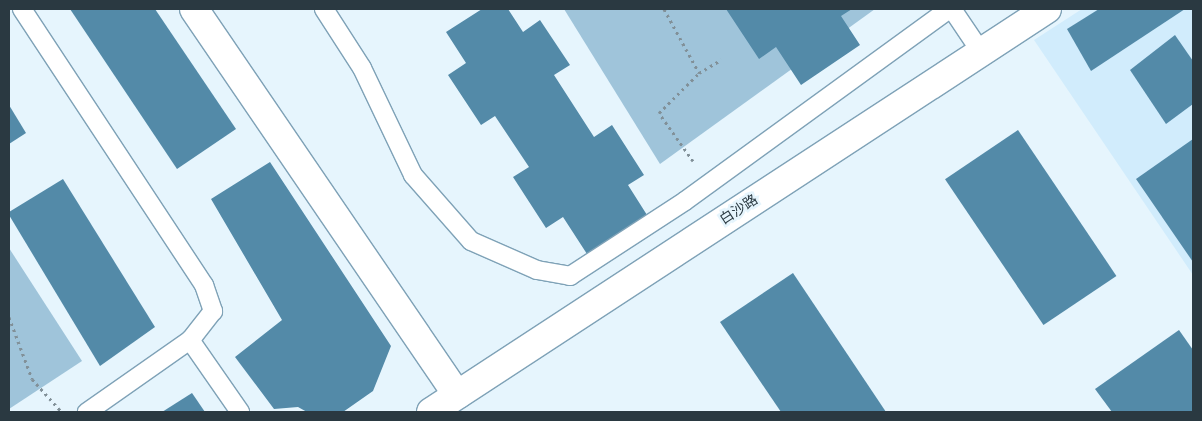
<!DOCTYPE html>
<html>
<head>
<meta charset="utf-8">
<style>
	body { margin:0 }
	#map { position:relative; width:1202px; height:421px; overflow:hidden; background:#e6f5fd; font-family:"Fira Sans","Noto Sans SC",sans-serif }
	div>[style] { position:absolute }
	.built>* { inset:0; background:#d1ecfc }
	.green>* { inset:0; background:#9fc4da }
	.building>* { inset:0; background:#538aa8; transform-origin:0 0 }
	.path>* { height:3px; margin-top:-1.5px; transform-origin:0; background:repeating-linear-gradient(90deg,#819098 0 2.5px,transparent 0 6.5px) }
	.roads { filter:drop-shadow(1px 0 #7fa2b7) drop-shadow(-1px 0 #7fa2b7) drop-shadow(0 1px #7fa2b7) drop-shadow(0 -1px #7fa2b7) }
	.service>* { height:18px; margin:-9px; padding:0 9px; transform-origin:9px; border-radius:9px; background:#fff }
	.minor>* { height:28px; margin:-14px; padding:0 14px; transform-origin:14px; border-radius:14px; background:#fff }
	span { translate:-50% -50%; white-space:nowrap; text-align:center; line-height:1.15; -webkit-text-stroke:5px #e6f5fd; paint-order:stroke }
	.street-label { font-size:14px; color:#2a3941 }
	.frame { position:absolute; inset:0; border:10px solid #2a3941; pointer-events:none }
</style>
</head>
<body>
<div id="map">
	<div class="built">
		<i style="clip-path:polygon(1082px 9px,1193px 9px,1193px 275px,1034px 40px)"></i>
	</div>
	<div class="green">
		<i style="clip-path:polygon(564px 9px,875px 9px,660px 164px)"></i>
		<i style="clip-path:polygon(9px 248px,82px 361px,9px 409px)"></i>
	</div>
	<div class="building">
		<i style="clip-path:polygon(70px 9px,155px 9px,236px 129px,177px 169px)"></i>
		<i style="clip-path:polygon(482px 9px,508px 9px,523px 32px,540px 20px,570px 65px,554px 75px,594px 137px,612px 125px,644px 175px,628px 185px,647px 215px,587px 254px,563px 217px,546px 228px,513px 177px,529px 167px,495px 116px,481px 125px,448px 75px,466px 63px,446px 32px)"></i>
		<i style="clip-path:polygon(726px 9px,852px 9px,841px 16px,860px 45px,801px 85px,776px 47px,759px 59px)"></i>
		<i style="clip-path:polygon(1099px 9px,1185px 9px,1091px 71px,1067px 29px)"></i>
		<i style="clip-path:polygon(1175px 35px,1193px 61px,1193px 104px,1166px 124px,1130px 70px)"></i>
		<i style="clip-path:polygon(9px 105px,26px 133px,9px 144px)"></i>
		<i style="left:1018px;top:130px;width:176px;height:88px;rotate:56deg"></i>
		<i style="clip-path:polygon(1193px 139px,1193px 262px,1136px 179px)"></i>
		<i style="clip-path:polygon(270px 162px,391px 346px,373px 391px,343px 412px,307px 412px,298px 407px,274px 409px,235px 357px,282px 320px,211px 199px)"></i>
		<i style="clip-path:polygon(63px 179px,155px 327px,100px 366px,9px 215px,9px 212px)"></i>
		<i style="clip-path:polygon(793px 273px,886px 412px,781px 412px,720px 322px)"></i>
		<i style="clip-path:polygon(1179px 330px,1193px 350px,1193px 412px,1112px 412px,1095px 389px)"></i>
		<i style="clip-path:polygon(192px 393px,205px 412px,162px 412px)"></i>
	</div>
	<div class="path">
		<i style="left:664px;top:9px;width:73px;rotate:61.3deg"></i>
		<i style="left:693px;top:161px;width:59px;rotate:-125.3deg"></i>
		<i style="left:659px;top:113px;width:57px;rotate:-45deg"></i>
		<i style="left:699px;top:73px;width:26px;rotate:-31deg"></i>
		<i style="left:9px;top:317px;width:66px;rotate:69.6deg"></i>
		<i style="left:32px;top:379px;width:42px;rotate:47.9deg"></i>
	</div>
	<div class="roads">
		<div class="service">
			<i style="left:22px;top:9px;width:331px;rotate:56.6deg"></i>
			<i style="left:204px;top:285px;width:28px;rotate:71deg"></i>
			<i style="left:213px;top:311px;width:37px;rotate:128deg"></i>
			<i style="left:190px;top:340px;width:126px;rotate:145deg"></i>
			<i style="left:324px;top:9px;width:70px;rotate:57.2deg"></i>
			<i style="left:362px;top:68px;width:119px;rotate:64.5deg"></i>
			<i style="left:413px;top:175px;width:88px;rotate:48.7deg"></i>
			<i style="left:471px;top:241px;width:72px;rotate:23.7deg"></i>
			<i style="left:537px;top:270px;width:34px;rotate:10deg"></i>
			<i style="left:570px;top:276px;width:137px;rotate:-33.1deg"></i>
			<i style="left:685px;top:201px;width:326px;rotate:-36deg"></i>
			<i style="left:952px;top:9px;width:52px;rotate:56deg"></i>
			<i style="left:190px;top:340px;width:88px;rotate:55.2deg"></i>
		</div>
		<div class="minor">
			<i style="left:194px;top:9px;width:467px;rotate:55.7deg"></i>
			<i style="left:431px;top:412px;width:736px;rotate:-33.19deg"></i>
		</div>
	</div>
	<div class="street-label">
		<span style="left:739px;top:210px;rotate:-33deg">白沙路</span>
	</div>
	<div class="frame"></div>
</div>
</body>
</html>
